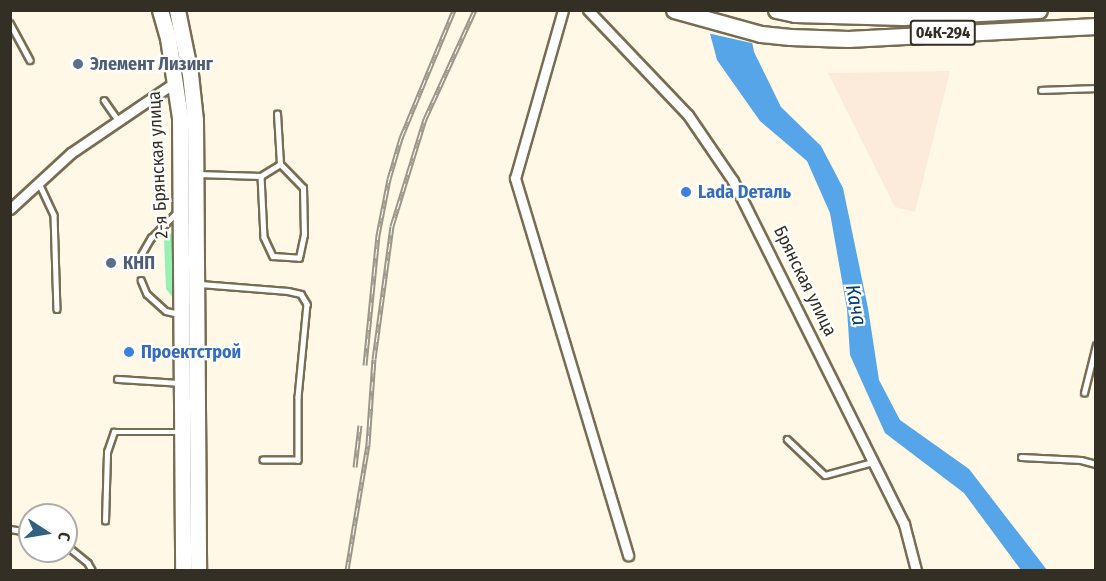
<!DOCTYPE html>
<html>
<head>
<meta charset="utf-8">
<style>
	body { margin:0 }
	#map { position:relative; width:1106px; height:581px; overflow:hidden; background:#fff8e7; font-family:"Fira Sans Condensed",sans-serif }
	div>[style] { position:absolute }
	.industrial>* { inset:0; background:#fcebda }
	.green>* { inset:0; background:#96f2b4 }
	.water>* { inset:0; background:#56a5e9 }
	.pier>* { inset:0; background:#fff8e7 }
	.roads { filter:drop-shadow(2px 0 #776d53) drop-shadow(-2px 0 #776d53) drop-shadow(0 2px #776d53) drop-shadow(0 -2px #776d53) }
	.service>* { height:4.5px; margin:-2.25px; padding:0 2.25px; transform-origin:2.25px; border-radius:2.25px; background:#fff }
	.minor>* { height:9px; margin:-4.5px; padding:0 4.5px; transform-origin:4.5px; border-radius:4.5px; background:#fff }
	.primary>* { height:15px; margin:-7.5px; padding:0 7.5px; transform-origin:7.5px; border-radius:7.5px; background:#fff }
	.trunk>* { height:15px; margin:-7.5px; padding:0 7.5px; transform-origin:7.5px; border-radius:7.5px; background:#fff }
	.rail>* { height:5px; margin-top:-2.5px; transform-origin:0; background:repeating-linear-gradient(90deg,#fff 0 9px,#9b9688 0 18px); box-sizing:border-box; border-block:2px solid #9b9688 }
	.dots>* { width:16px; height:16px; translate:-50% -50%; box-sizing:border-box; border:3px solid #fff; border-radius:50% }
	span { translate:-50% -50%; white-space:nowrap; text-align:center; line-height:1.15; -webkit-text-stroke:4.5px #fff; paint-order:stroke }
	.shield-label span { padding:2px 4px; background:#fff; border:2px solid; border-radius:4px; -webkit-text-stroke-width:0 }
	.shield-label { font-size:16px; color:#332f24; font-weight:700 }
	.service-label { font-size:18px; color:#4e5e75; font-weight:700 }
	.left { translate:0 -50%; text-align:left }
	.street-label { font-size:18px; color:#332f24 }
	.shop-label { font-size:18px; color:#366cbe; font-weight:700 }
	.water-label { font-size:20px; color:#01406c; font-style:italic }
	.frame { position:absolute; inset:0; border:12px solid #332f24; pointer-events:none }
	.north { position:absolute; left:18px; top:503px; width:60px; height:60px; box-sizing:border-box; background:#fff; border:2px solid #adaca7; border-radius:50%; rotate:102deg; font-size:16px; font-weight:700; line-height:24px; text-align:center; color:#332f24 }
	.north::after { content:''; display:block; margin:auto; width:21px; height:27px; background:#30617f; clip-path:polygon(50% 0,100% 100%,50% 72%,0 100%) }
</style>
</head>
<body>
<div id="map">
	<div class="industrial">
		<i style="clip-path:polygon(950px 71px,915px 212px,895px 207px,828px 73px)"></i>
	</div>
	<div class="green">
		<i style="clip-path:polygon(175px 229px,175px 300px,166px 289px,164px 241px)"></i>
	</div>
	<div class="water">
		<i style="clip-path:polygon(704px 11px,746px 11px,754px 52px,781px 107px,821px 146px,843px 188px,868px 308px,879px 380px,900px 420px,969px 469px,1047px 570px,1021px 570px,964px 493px,885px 433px,850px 355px,847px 309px,830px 213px,807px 161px,760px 121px,717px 60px)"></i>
	</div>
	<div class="pier">
		<i style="clip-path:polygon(701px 10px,749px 10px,756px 44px,707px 33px)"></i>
	</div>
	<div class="roads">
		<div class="service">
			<i style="left:10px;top:23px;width:42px;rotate:61.6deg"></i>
			<i style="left:1041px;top:90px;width:55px;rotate:-2.1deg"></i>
			<i style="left:104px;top:100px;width:24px;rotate:55deg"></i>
			<i style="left:197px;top:174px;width:64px;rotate:1.8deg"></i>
			<i style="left:261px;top:176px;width:22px;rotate:-32deg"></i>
			<i style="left:261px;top:176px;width:61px;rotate:87.2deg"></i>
			<i style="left:264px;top:237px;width:21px;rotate:65deg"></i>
			<i style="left:273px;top:256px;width:26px;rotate:4deg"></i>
			<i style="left:299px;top:258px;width:24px;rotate:-78deg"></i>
			<i style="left:304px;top:235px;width:47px;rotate:-91.2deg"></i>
			<i style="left:303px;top:188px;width:33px;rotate:-134deg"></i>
			<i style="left:280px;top:164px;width:50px;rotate:-93.4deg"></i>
			<i style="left:39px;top:183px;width:35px;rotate:65deg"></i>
			<i style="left:54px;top:215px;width:94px;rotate:88.2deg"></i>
			<i style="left:141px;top:255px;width:20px;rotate:-60deg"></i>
			<i style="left:151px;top:238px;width:38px;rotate:-45deg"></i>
			<i style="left:141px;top:280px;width:15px;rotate:67deg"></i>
			<i style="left:147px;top:294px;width:25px;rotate:42deg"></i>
			<i style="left:166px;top:311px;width:13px;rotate:13deg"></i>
			<i style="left:200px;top:284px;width:88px;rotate:4.5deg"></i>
			<i style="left:288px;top:291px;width:13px;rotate:13deg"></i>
			<i style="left:301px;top:294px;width:12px;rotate:59deg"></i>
			<i style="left:307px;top:304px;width:93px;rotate:95.5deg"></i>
			<i style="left:298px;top:397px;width:63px;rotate:90deg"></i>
			<i style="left:298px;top:460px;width:35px;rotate:180deg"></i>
			<i style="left:117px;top:379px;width:63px;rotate:3.6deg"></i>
			<i style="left:1084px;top:393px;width:49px;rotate:-76deg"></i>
			<i style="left:787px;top:439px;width:52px;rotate:43.5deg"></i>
			<i style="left:825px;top:475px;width:50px;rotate:-15.2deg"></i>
			<i style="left:1021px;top:457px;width:60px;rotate:2.9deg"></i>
			<i style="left:1081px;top:460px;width:16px;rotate:15deg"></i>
			<i style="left:105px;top:521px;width:69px;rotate:-88.3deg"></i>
			<i style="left:107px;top:452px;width:21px;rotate:-71deg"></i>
			<i style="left:114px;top:432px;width:66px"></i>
			<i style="left:10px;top:529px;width:20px;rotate:9deg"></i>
			<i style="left:66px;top:545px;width:28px;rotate:39deg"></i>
			<i style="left:88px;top:563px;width:8px;rotate:60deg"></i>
		</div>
		<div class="minor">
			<i style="left:563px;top:10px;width:175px;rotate:105.9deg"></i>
			<i style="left:515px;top:178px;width:394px;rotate:73.3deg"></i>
			<i style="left:588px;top:10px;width:145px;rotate:46.4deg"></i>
			<i style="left:688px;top:115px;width:80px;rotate:55.7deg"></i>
			<i style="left:733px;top:181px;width:383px;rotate:63.5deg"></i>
			<i style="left:904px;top:524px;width:48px;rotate:75.4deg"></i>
			<i style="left:10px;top:209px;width:83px;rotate:-42.6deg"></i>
			<i style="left:71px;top:153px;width:125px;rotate:-34.2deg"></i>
		</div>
		<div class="primary">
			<i style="left:160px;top:10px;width:29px;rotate:74deg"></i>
			<i style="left:168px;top:38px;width:80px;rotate:81.4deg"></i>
			<i style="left:180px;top:117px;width:453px;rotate:89.6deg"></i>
			<i style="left:177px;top:10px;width:65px;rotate:78.5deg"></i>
			<i style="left:190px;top:74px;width:46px;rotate:83.8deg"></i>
			<i style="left:195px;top:120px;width:450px;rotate:89.6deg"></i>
		</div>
		<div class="trunk">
			<i style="left:674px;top:10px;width:90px;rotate:15.4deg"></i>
			<i style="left:761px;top:34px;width:29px;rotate:6deg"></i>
			<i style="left:790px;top:37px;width:58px;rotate:2deg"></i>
			<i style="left:848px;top:39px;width:248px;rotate:-3deg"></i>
			<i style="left:776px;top:10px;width:19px;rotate:12deg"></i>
			<i style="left:795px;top:14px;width:108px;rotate:1.6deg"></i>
			<i style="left:903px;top:17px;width:136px;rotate:-2.9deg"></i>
		</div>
	</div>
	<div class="rail">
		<i style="left:365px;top:365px;width:131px;rotate:-84.3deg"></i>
		<i style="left:378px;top:235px;width:57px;rotate:-78.9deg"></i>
		<i style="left:389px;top:179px;width:43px;rotate:-73.7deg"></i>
		<i style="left:401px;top:138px;width:139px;rotate:-67.5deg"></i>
		<i style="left:355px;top:467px;width:42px;rotate:-83.2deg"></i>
		<i style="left:347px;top:570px;width:128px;rotate:-80.5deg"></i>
		<i style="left:368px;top:444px;width:85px;rotate:-86deg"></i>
		<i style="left:374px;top:359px;width:134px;rotate:-82.3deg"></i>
		<i style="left:392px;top:226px;width:112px;rotate:-72.9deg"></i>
		<i style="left:425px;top:119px;width:120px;rotate:-65.4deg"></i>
	</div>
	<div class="dots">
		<i style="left:78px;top:64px;background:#5c6f8a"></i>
		<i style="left:686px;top:192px;background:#3f7fe0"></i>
		<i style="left:111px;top:263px;background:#5c6f8a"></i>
		<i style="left:129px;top:352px;background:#3f7fe0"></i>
	</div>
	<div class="shield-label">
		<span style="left:943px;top:33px">04К-294</span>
	</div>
	<div class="service-label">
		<span class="left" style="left:90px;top:64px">Элемент Лизинг</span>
		<span class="left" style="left:123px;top:263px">КНП</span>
	</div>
	<div class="street-label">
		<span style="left:158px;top:165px;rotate:-93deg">2-я Брянская улица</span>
		<span style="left:805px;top:281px;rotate:64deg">Брянская улица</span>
	</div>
	<div class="shop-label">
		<span class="left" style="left:698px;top:192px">Lada Dеталь</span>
		<span class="left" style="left:141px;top:352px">Проектстрой</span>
	</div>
	<div class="water-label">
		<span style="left:856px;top:305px;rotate:79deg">Кача</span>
	</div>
	<div class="frame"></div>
	<div class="north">С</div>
</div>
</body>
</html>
